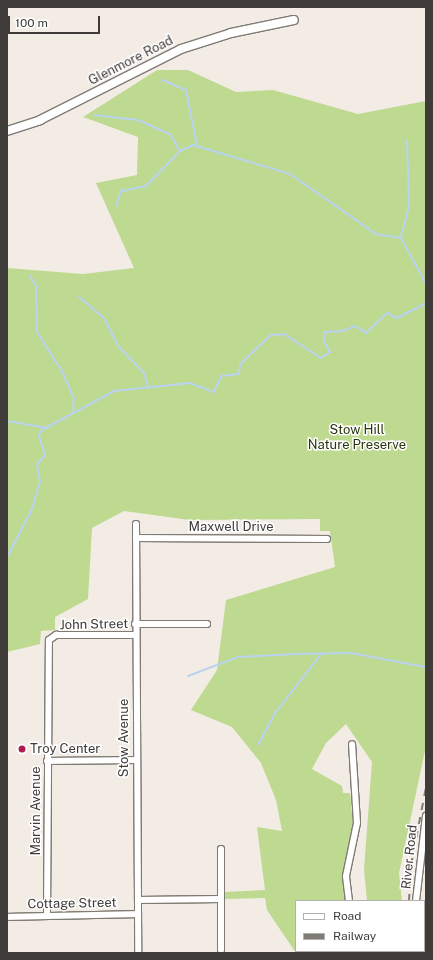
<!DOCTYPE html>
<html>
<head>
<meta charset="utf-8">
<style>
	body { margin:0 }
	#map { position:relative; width:433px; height:960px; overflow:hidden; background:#f2ece5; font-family:"Public Sans",sans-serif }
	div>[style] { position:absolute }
	.green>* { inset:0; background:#bed990 }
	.stream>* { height:2px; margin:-1px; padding:0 1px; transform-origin:1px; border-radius:1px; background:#b9d3f0 }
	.roads { filter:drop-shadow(1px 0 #7f7a73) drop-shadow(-1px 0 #7f7a73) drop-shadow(0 1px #7f7a73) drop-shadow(0 -1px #7f7a73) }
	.street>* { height:6px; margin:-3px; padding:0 3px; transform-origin:3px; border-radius:3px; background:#fff }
	.secondary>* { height:8px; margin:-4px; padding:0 4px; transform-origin:4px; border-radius:4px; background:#fff }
	.rail>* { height:2px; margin-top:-1px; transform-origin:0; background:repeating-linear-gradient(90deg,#7f7b77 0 7px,transparent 0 14px) }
	.dots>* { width:11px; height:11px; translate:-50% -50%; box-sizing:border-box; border:2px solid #fff; border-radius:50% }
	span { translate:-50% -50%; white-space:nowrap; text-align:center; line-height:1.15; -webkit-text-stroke:3px #fff; paint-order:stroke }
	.street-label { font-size:13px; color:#3e3b39 }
	.park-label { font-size:13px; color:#28340e }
	.poi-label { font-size:13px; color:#3e3b39 }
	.left { translate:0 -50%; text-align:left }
	.frame { position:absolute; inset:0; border:8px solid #3e3b39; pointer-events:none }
	.legend { position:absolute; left:295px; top:900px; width:130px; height:52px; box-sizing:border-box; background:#fff; border:1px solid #b2b1b0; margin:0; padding:5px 7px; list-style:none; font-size:12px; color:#3e3b39 }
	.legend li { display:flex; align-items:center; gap:8px; height:20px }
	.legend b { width:20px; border:1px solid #b2b1b0 }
	.scale { position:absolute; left:8px; top:16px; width:92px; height:18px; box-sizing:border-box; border:2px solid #3e3b39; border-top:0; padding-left:5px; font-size:12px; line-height:14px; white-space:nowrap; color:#3e3b39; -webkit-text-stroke:3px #fff; paint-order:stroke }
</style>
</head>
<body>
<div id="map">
	<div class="green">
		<i style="clip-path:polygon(157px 70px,188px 70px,236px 92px,273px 90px,358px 114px,426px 101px,426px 746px,399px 873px,402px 901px,367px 901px,364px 869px,372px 762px,346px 724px,326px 743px,312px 769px,342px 786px,343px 793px,350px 793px,353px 824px,344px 876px,346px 901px,296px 901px,296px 951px,328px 953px,296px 953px,267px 910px,265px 898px,225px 899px,225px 892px,265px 890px,257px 827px,282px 831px,276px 800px,261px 763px,232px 727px,191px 710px,217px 670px,226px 600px,335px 567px,330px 531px,320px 531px,320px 519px,190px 520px,124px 511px,92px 528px,88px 599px,55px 617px,55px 630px,41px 631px,40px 644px,7px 652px,7px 268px,83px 274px,134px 268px,96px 183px,137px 175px,138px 137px,83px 117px)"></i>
	</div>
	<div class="stream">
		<i style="left:162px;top:80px;width:26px;rotate:23deg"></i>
		<i style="left:186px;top:90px;width:57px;rotate:78.9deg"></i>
		<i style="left:94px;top:115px;width:44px;rotate:6.5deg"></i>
		<i style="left:138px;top:120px;width:36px;rotate:24deg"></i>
		<i style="left:171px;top:135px;width:18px;rotate:61deg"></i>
		<i style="left:116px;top:206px;width:16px;rotate:-72deg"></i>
		<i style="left:121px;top:191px;width:25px;rotate:-11deg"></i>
		<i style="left:146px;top:186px;width:49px;rotate:-45.8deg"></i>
		<i style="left:180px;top:151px;width:14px;rotate:-25deg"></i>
		<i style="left:193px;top:145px;width:101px;rotate:16.6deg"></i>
		<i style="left:290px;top:174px;width:105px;rotate:34.9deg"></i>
		<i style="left:376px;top:234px;width:25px;rotate:9deg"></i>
		<i style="left:401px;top:238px;width:52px;rotate:61.5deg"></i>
		<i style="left:401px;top:238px;width:33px;rotate:-76deg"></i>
		<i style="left:409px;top:206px;width:66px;rotate:-91.7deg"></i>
		<i style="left:30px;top:276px;width:12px;rotate:59deg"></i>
		<i style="left:36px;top:286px;width:46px;rotate:88.8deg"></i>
		<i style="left:37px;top:332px;width:49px;rotate:57.6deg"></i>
		<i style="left:63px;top:373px;width:28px;rotate:67deg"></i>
		<i style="left:74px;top:399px;width:12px;rotate:95deg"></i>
		<i style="left:79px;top:297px;width:33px;rotate:40deg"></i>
		<i style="left:104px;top:318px;width:31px;rotate:63deg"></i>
		<i style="left:118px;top:346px;width:37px;rotate:46deg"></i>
		<i style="left:144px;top:373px;width:15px;rotate:74deg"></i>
		<i style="left:7px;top:421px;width:41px;rotate:9.9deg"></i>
		<i style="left:7px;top:557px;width:52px;rotate:-62.4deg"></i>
		<i style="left:31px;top:511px;width:31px;rotate:-73deg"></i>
		<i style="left:40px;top:481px;width:17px;rotate:-100deg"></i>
		<i style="left:37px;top:464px;width:12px;rotate:-48deg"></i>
		<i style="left:45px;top:455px;width:20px;rotate:-108deg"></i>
		<i style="left:39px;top:436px;width:7px;rotate:-63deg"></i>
		<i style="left:42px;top:430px;width:82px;rotate:-28.4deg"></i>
		<i style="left:114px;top:391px;width:76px;rotate:-6deg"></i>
		<i style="left:190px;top:383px;width:26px;rotate:21deg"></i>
		<i style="left:214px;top:392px;width:17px;rotate:-66deg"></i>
		<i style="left:221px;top:376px;width:18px;rotate:-6deg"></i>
		<i style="left:239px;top:374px;width:10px;rotate:-84deg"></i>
		<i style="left:240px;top:364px;width:42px;rotate:-43.1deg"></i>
		<i style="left:271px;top:335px;width:13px;rotate:-4deg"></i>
		<i style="left:284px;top:334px;width:44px;rotate:33deg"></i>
		<i style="left:321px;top:358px;width:11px;rotate:-34deg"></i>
		<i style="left:330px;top:352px;width:13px;rotate:-119deg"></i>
		<i style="left:324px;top:341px;width:9px;rotate:-84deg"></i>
		<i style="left:325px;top:332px;width:18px;rotate:-3deg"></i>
		<i style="left:343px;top:331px;width:13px;rotate:-23deg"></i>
		<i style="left:355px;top:326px;width:13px;rotate:32deg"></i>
		<i style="left:366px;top:333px;width:29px;rotate:-44deg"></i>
		<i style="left:387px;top:313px;width:11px;rotate:27deg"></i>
		<i style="left:397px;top:318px;width:33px;rotate:-27deg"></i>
		<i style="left:188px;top:676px;width:53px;rotate:-20.8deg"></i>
		<i style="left:238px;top:657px;width:56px;rotate:-3.1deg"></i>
		<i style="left:294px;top:654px;width:57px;rotate:-1deg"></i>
		<i style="left:351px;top:653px;width:76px;rotate:10.6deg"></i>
		<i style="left:258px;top:745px;width:36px;rotate:-62deg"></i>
		<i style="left:275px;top:713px;width:76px;rotate:-51.9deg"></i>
	</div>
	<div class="roads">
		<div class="street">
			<i style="left:136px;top:524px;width:429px;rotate:89.7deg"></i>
			<i style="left:136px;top:538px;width:191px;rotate:0.3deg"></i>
			<i style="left:135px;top:624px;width:72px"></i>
			<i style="left:47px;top:761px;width:88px;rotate:-0.7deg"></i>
			<i style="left:221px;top:849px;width:101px;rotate:90deg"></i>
			<i style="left:138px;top:900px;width:83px;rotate:-0.7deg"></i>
			<i style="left:349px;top:901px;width:25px;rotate:-97deg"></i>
			<i style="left:346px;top:876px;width:54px;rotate:-78.3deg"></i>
			<i style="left:357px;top:823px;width:79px;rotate:-93.6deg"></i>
			<i style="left:416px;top:901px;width:86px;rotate:-83.3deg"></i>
			<i style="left:47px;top:916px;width:276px;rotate:-89.6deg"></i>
			<i style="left:49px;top:640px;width:9px;rotate:-36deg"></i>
			<i style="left:56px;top:635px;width:79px"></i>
			<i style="left:7px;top:917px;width:131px;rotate:-1.3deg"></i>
			<i style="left:354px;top:951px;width:2px;rotate:63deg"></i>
			<i style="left:417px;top:951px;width:2px;rotate:90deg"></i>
		</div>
		<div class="secondary">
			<i style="left:7px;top:131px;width:35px;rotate:-18deg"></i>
			<i style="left:40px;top:120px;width:158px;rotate:-26.7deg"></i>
			<i style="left:181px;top:49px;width:52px;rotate:-17.7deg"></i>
			<i style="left:231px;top:33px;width:64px;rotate:-11.7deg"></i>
		</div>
	</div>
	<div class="rail">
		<i style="left:409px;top:901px;width:36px;rotate:-87deg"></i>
		<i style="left:411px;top:865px;width:79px;rotate:-79.1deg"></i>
		<i style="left:409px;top:951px;width:2px;rotate:90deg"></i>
	</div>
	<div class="dots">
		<i style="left:22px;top:749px;background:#ac1c53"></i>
	</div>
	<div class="street-label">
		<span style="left:131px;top:61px;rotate:-27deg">Glenmore Road</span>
		<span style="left:231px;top:527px">Maxwell Drive</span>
		<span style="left:94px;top:625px;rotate:-1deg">John Street</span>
		<span style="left:124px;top:738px;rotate:-90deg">Stow Avenue</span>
		<span style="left:36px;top:811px;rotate:-90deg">Marvin Avenue</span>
		<span style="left:410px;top:857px;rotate:-84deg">River Road</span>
		<span style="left:72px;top:904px;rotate:-1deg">Cottage Street</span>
	</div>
	<div class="park-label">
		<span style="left:357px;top:438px">Stow Hill<br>Nature Preserve</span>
	</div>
	<div class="poi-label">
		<span class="left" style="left:30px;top:749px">Troy Center</span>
	</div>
	<div class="frame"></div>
	<ul class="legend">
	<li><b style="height:5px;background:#fff"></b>Road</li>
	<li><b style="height:5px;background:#7f7b77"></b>Railway</li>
	</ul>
	<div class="scale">100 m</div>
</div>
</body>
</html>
